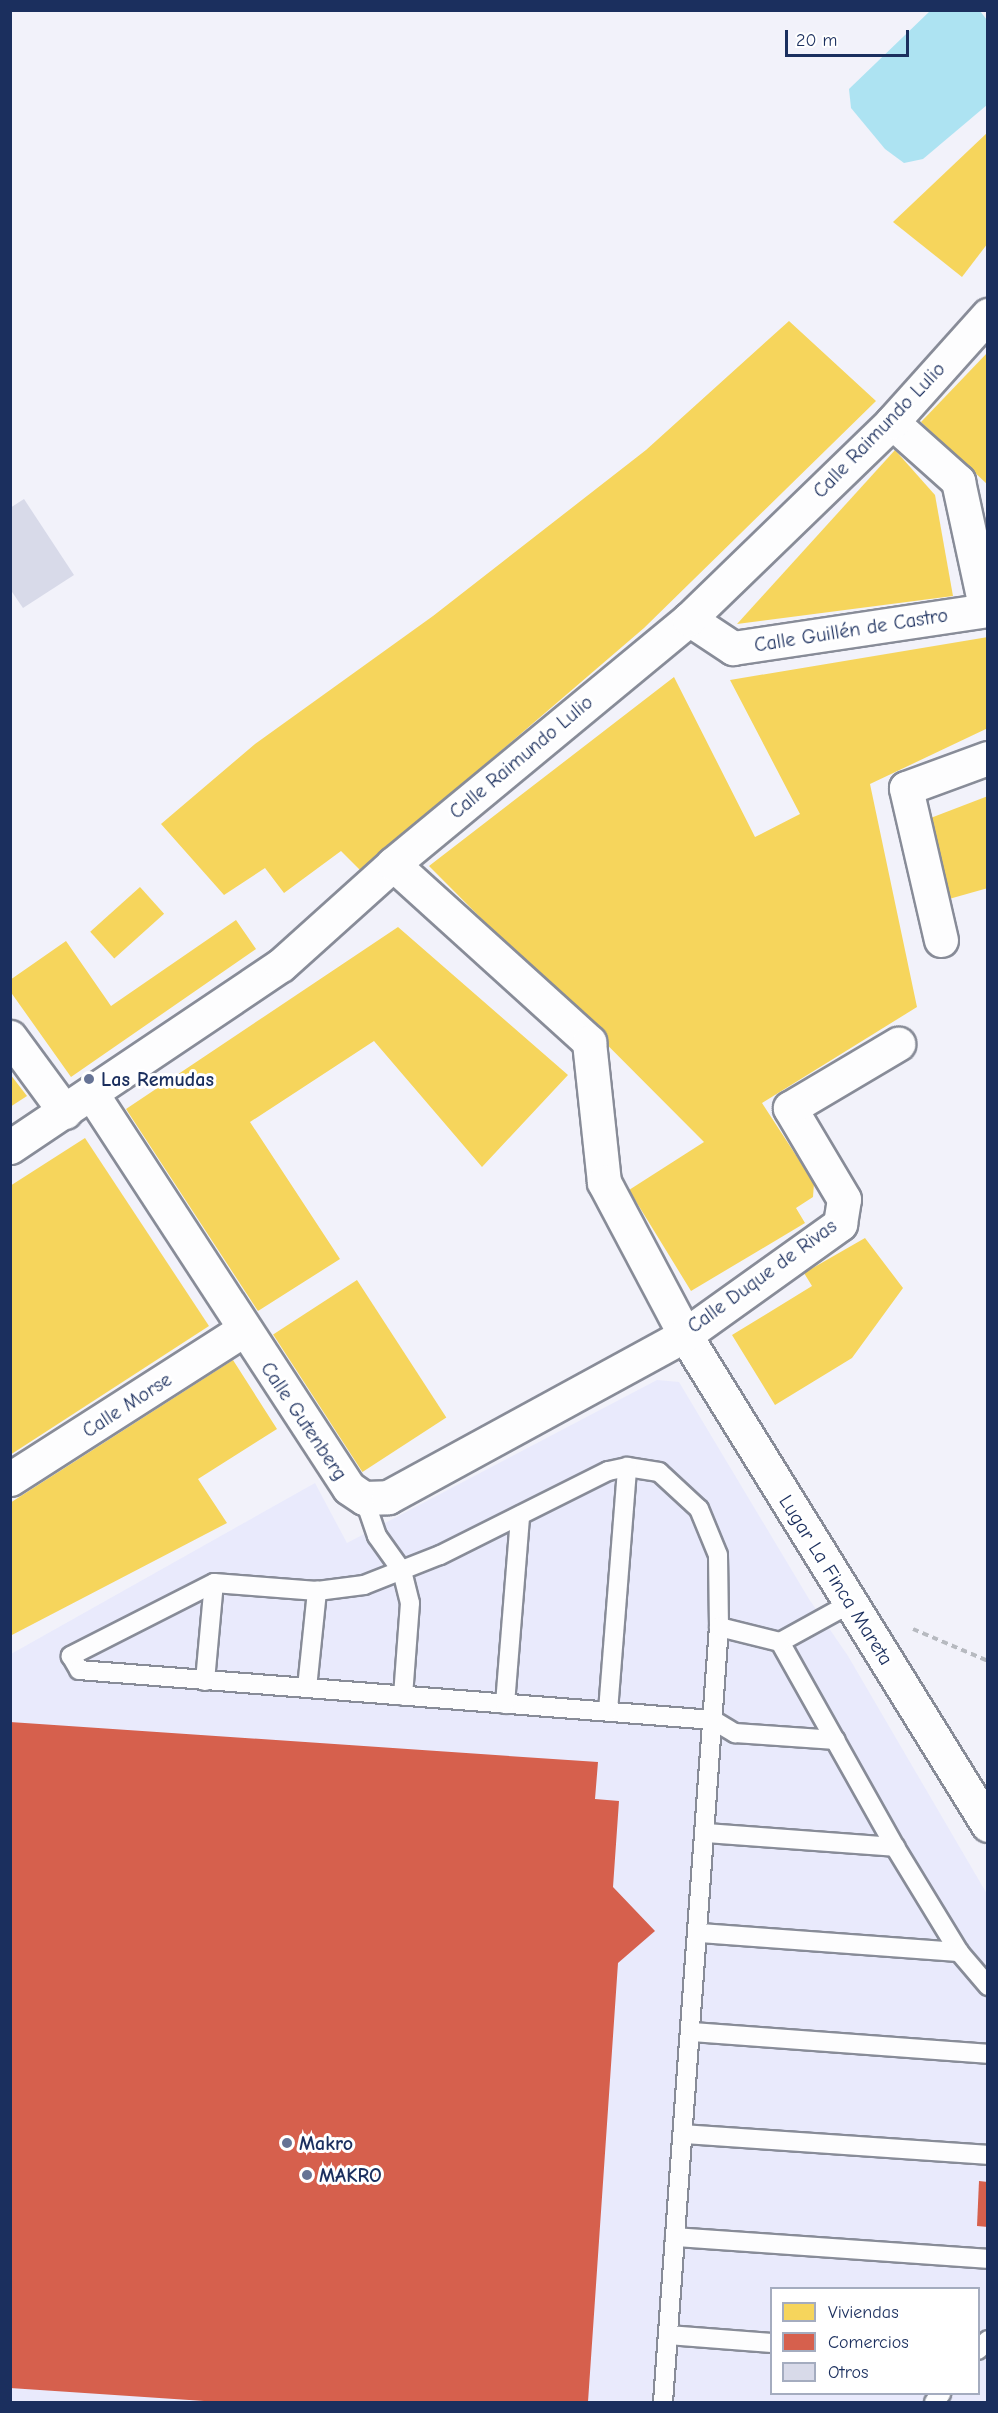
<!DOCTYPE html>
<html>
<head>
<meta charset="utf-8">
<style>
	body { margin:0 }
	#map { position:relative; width:998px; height:2413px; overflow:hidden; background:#f2f2fa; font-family:"Comic Neue",sans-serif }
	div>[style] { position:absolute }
	.built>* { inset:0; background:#e9eafc }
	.water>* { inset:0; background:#ade3f2 }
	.homes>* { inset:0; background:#f6d55c; transform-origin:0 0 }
	.shops>* { inset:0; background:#d6604d }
	.building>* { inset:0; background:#d8dae9 }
	.path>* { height:4px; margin-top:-2px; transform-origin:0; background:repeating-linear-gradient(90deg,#b7bac0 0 6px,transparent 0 10.5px) }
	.roads { filter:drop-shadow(2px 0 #888c98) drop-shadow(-2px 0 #888c98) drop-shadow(0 2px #888c98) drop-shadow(0 -2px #888c98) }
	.lane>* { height:18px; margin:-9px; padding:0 9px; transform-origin:9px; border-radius:9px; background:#fdfdfe }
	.street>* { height:33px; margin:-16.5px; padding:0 16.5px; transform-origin:16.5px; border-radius:16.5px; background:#fdfdfe }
	.secondary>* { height:33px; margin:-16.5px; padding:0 16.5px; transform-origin:16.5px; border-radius:16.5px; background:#fdfdfe }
	.dots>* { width:16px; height:16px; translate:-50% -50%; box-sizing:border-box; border:3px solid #fff; border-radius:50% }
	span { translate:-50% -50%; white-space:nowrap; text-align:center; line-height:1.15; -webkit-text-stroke:6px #fff; paint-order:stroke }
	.street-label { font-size:20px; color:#1b2f5e }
	.poi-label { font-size:20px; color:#1b2f5e; font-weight:700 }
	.left { translate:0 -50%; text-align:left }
	.frame { position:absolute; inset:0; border:12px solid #1b2f5e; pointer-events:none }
	.legend { position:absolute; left:770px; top:2287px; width:210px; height:108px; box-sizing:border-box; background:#fff; border:2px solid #a4acbf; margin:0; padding:8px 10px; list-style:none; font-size:18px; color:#1b2f5e }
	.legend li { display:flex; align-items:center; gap:12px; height:30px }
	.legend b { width:30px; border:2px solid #a4acbf }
	.scale { position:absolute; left:785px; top:30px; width:124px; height:27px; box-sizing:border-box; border:3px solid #1b2f5e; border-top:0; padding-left:8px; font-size:18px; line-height:21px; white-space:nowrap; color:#1b2f5e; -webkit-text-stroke:4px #fff; paint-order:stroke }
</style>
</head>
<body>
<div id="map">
	<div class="built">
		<i style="clip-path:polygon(evenodd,657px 1380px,679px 1382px,809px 1599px,848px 1656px,987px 1894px,987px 2402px,11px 2402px,11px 1654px,315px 1483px,347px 1543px,657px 1380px,772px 2288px,978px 2288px,978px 2394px,772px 2394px,772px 2288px)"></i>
	</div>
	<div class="water">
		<i style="clip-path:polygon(930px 11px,980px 11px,987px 20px,987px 105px,923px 159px,904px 163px,885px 149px,851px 108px,849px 89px)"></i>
	</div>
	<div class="homes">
		<i style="clip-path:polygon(988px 132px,988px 243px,962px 277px,893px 222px)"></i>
		<i style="clip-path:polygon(789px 321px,876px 401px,644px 628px,361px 871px,341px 851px,284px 893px,265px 868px,224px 895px,161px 824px,255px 744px,433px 616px,646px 450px)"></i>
		<i style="clip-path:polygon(988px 352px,988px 485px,921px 422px)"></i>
		<i style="clip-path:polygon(895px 450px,935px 495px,953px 596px,737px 624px)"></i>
		<i style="clip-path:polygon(988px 637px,988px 728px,870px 784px,917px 1007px,762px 1103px,814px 1183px,813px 1197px,796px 1208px,805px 1223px,691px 1291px,629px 1190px,704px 1142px,429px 866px,674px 677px,755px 837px,800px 814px,730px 680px)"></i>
		<i style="clip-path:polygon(988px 796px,988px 888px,949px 899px,928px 819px)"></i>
		<i style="left:140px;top:887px;width:36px;height:67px;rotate:48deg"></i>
		<i style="clip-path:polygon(236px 920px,256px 949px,71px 1077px,10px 991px,10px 980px,66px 941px,111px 1006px)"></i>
		<i style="clip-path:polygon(398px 927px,568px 1075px,482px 1167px,374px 1041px,250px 1122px,340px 1259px,258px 1311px,126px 1109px)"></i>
		<i style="clip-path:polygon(10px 1074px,27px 1096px,10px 1107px)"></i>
		<i style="clip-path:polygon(85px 1138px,209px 1326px,10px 1455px,10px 1186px)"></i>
		<i style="clip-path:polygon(865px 1238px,903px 1288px,852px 1358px,775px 1405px,732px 1335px,812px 1286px,804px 1273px)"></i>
		<i style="left:357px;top:1280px;width:164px;height:100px;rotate:57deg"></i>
		<i style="clip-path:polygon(233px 1360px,277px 1429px,198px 1479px,227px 1523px,10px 1636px,10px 1503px)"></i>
	</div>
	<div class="shops">
		<i style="clip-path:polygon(10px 1722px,598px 1762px,595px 1799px,619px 1801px,613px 1887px,655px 1931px,618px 1963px,588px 2402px,219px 2402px,10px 2388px)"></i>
		<i style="clip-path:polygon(979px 2181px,988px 2182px,988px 2227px,977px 2226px)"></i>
	</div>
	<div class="building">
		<i style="clip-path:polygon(24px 499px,74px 575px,23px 608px,10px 589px,10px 508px)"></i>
	</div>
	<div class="path">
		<i style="left:913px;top:1629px;width:82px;rotate:23.1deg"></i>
	</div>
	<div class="roads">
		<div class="lane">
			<i style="left:364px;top:1498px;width:40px;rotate:71.1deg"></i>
			<i style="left:377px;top:1536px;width:43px;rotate:54.5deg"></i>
			<i style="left:402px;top:1571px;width:33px;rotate:76deg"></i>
			<i style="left:410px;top:1603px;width:93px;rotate:94.3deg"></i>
			<i style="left:851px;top:1603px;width:81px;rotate:151.2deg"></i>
			<i style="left:780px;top:1642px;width:235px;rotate:60.7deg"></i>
			<i style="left:895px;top:1847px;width:123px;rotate:58.6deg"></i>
			<i style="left:959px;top:1952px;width:45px;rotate:49.5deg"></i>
			<i style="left:719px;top:1627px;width:72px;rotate:-90.8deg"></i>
			<i style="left:718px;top:1555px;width:50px;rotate:-112.4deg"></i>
			<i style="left:699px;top:1509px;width:54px;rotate:-137.2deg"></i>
			<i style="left:659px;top:1472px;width:32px;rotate:-171deg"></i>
			<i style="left:627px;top:1467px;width:19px;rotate:168deg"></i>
			<i style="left:608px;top:1471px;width:188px;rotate:153.4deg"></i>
			<i style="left:440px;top:1555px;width:82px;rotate:158.5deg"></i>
			<i style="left:364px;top:1585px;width:47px;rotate:172.7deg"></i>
			<i style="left:317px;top:1591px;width:103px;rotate:-175.6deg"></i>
			<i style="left:214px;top:1583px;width:161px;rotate:153deg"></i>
			<i style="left:71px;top:1656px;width:16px;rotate:60deg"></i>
			<i style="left:79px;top:1670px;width:636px;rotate:4.51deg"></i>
			<i style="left:713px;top:1720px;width:26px;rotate:31deg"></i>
			<i style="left:735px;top:1733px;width:101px;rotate:4deg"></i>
			<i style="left:205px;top:1681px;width:98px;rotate:-84.8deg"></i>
			<i style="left:307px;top:1688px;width:98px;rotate:-84.1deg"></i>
			<i style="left:505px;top:1704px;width:189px;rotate:-85.4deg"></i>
			<i style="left:608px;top:1711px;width:245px;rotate:-85.5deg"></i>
			<i style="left:705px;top:1833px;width:191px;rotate:4.2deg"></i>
			<i style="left:699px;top:1933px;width:261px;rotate:4.2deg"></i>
			<i style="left:691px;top:2032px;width:298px;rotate:4.2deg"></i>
			<i style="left:683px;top:2134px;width:306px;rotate:3.9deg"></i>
			<i style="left:675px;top:2237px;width:314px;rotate:4deg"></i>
			<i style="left:668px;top:2335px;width:104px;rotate:4.4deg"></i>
			<i style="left:978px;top:2350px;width:14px;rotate:-45deg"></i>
			<i style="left:663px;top:2402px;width:777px;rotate:-85.87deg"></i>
			<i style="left:719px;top:1627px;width:63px;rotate:13.8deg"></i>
			<i style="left:934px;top:2402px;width:11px;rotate:-49deg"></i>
		</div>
		<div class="street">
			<i style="left:892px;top:422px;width:89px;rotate:41.8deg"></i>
			<i style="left:958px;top:481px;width:132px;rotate:77.8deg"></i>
			<i style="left:689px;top:619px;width:53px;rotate:33.4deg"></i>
			<i style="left:733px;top:648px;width:258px;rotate:-8.5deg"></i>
			<i style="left:393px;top:864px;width:265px;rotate:42.2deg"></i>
			<i style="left:589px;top:1042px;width:141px;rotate:83.9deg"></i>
			<i style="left:604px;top:1182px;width:173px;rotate:62.1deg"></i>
			<i style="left:685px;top:1335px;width:576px;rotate:58.27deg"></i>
			<i style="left:941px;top:940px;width:156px;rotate:-103deg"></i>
			<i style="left:906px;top:788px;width:87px;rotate:-20.1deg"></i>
			<i style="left:10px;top:1037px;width:93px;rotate:53.7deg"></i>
			<i style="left:92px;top:1094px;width:470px;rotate:56.9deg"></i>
			<i style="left:349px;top:1488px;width:18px;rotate:34deg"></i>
			<i style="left:364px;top:1498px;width:24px;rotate:-2deg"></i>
			<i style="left:388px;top:1497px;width:338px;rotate:-28.6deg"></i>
			<i style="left:685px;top:1335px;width:191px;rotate:-35.6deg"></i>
			<i style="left:840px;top:1224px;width:25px;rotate:-81deg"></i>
			<i style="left:844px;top:1199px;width:106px;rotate:-120.7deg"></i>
			<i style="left:790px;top:1108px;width:126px;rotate:-30.7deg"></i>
			<i style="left:10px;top:1479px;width:277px;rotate:-32.6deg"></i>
		</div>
		<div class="secondary">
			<i style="left:10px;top:1147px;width:326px;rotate:-33.9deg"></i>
			<i style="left:281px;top:965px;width:151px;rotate:-42deg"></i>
			<i style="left:393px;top:864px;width:384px;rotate:-39.6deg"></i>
			<i style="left:689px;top:619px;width:283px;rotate:-44.1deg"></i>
			<i style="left:892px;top:422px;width:144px;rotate:-48.1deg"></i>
		</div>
	</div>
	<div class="dots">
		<i style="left:89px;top:1079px;background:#667395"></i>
		<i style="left:287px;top:2143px;background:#667395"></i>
		<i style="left:307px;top:2175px;background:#667395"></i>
	</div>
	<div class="street-label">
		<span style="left:879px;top:430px;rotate:-46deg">Calle Raimundo Lulio</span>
		<span style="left:851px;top:630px;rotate:-9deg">Calle Guillén de Castro</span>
		<span style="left:521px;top:757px;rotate:-40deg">Calle Raimundo Lulio</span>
		<span style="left:762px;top:1276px;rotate:-36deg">Calle Duque de Rivas</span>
		<span style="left:127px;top:1405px;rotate:-33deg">Calle Morse</span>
		<span style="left:304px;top:1421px;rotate:56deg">Calle Gutenberg</span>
		<span style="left:836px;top:1580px;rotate:58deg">Lugar La Finca Mareta</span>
	</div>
	<div class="poi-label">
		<span class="left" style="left:101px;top:1079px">Las Remudas</span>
		<span class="left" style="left:299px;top:2143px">Makro</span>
		<span class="left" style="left:319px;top:2175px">MAKRO</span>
	</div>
	<div class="frame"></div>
	<ul class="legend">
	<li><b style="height:16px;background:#f6d55c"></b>Viviendas</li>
	<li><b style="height:16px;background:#d6604d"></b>Comercios</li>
	<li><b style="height:16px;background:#d8dae9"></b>Otros</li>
	</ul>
	<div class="scale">20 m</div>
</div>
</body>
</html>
